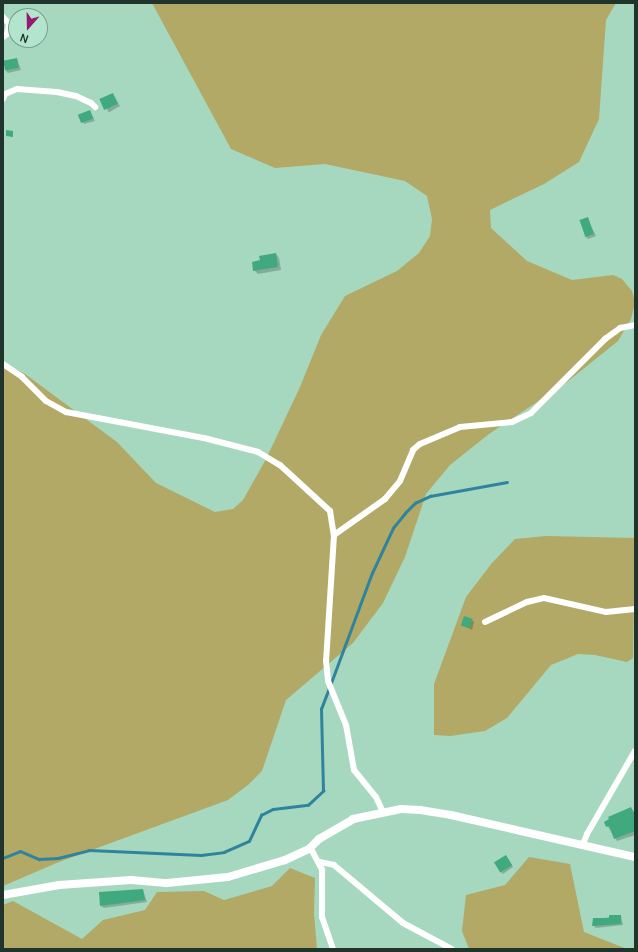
<!DOCTYPE html>
<html>
<head>
<meta charset="utf-8">
<style>
	body { margin:0 }
	#map { position:relative; width:638px; height:952px; overflow:hidden; background:#a6d8bf; font-family:Manrope,sans-serif }
	div>[style] { position:absolute }
	.green>* { inset:0; background:#b1a965 }
	.shadow>* { inset:0; background:#0003; transform-origin:0 0 }
	.stream>* { height:2.5px; margin:-1.25px; padding:0 1.25px; transform-origin:1.25px; border-radius:1.25px; background:#30839d }
	.building>* { inset:0; background:#41a97e; transform-origin:0 0 }
	.minor>* { height:6px; margin:-3px; padding:0 3px; transform-origin:3px; border-radius:3px; background:#fff }
	.tertiary>* { height:8px; margin:-4px; padding:0 4px; transform-origin:4px; border-radius:4px; background:#fff }
	span { translate:-50% -50%; white-space:nowrap; text-align:center; line-height:1.15; -webkit-text-stroke:3.5px #b3e5cc; paint-order:stroke }
	.frame { position:absolute; inset:0; border:4px solid #20342b; pointer-events:none }
	.north { position:absolute; left:8px; top:8px; width:40px; height:40px; box-sizing:border-box; background:#b3e5cc; border:1px solid #789e8c; border-radius:50%; rotate:200deg; font-size:11px; font-weight:700; line-height:16px; text-align:center; color:#20342b }
	.north::after { content:''; display:block; margin:auto; width:14px; height:18px; background:#951872; clip-path:polygon(50% 0,100% 100%,50% 72%,0 100%) }
</style>
</head>
<body>
<div id="map">
	<div class="green">
		<i style="clip-path:polygon(152px 3px,616px 3px,606px 20px,599px 119px,579px 162px,544px 184px,490px 210px,491px 228px,527px 261px,572px 280px,613px 275px,622px 279px,632px 291px,635px 303px,631px 319px,618px 341px,567px 382px,489px 434px,450px 465px,426px 494px,405px 557px,383px 603px,353px 643px,286px 700px,262px 771px,248px 785px,228px 800px,59px 862px,3px 886px,3px 362px,25px 374px,117px 442px,156px 483px,215px 512px,233px 509px,243px 500px,266px 459px,300px 387px,321px 335px,345px 296px,397px 271px,419px 253px,430px 236px,432px 219px,427px 196px,405px 181px,325px 164px,275px 168px,231px 149px)"></i>
		<i style="clip-path:polygon(546px 536px,635px 538px,633px 658px,627px 662px,595px 655px,578px 654px,551px 665px,507px 718px,485px 731px,450px 736px,434px 735px,434px 684px,466px 597px,492px 563px,515px 539px)"></i>
		<i style="clip-path:polygon(529px 857px,570px 864px,584px 932px,627px 949px,469px 949px,462px 931px,466px 895px,505px 885px)"></i>
		<i style="clip-path:polygon(290px 868px,315px 878px,314px 913px,317px 949px,3px 949px,3px 905px,13px 901px,82px 939px,103px 920px,145px 910px,157px 892px,204px 891px,224px 900px,272px 886px)"></i>
	</div>
	<div class="shadow">
		<i style="clip-path:polygon(17px 59px,21px 70px,8px 73px,6px 71px)"></i>
		<i style="left:113px;top:94px;width:14px;height:13px;rotate:60deg"></i>
		<i style="clip-path:polygon(90px 111px,95px 121px,84px 124px,79px 115px)"></i>
		<i style="clip-path:polygon(587px 218px,596px 236px,588px 239px,586px 237px)"></i>
		<i style="clip-path:polygon(276px 254px,279px 258px,281px 270px,258px 274px,254px 270px,261px 261px)"></i>
		<i style="clip-path:polygon(472px 620px,474px 622px,472px 630px,462px 625px)"></i>
		<i style="clip-path:polygon(631px 808px,635px 813px,635px 835px,617px 841px,605px 822px)"></i>
		<i style="clip-path:polygon(508px 859px,513px 867px,503px 874px,501px 872px)"></i>
		<i style="clip-path:polygon(143px 890px,147px 902px,104px 908px,101px 906px)"></i>
		<i style="clip-path:polygon(621px 916px,623px 925px,596px 928px,594px 926px,594px 919px)"></i>
	</div>
	<div class="stream">
		<i style="left:331px;top:683px;width:117px;rotate:-69.6deg"></i>
		<i style="left:372px;top:573px;width:50px;rotate:-65deg"></i>
		<i style="left:393px;top:528px;width:19px;rotate:-51deg"></i>
		<i style="left:405px;top:513px;width:14px;rotate:-45deg"></i>
		<i style="left:415px;top:503px;width:17px;rotate:-25deg"></i>
		<i style="left:430px;top:496px;width:78px;rotate:-10.3deg"></i>
		<i style="left:3px;top:858px;width:18px;rotate:-22deg"></i>
		<i style="left:20px;top:851px;width:21px;rotate:23deg"></i>
		<i style="left:39px;top:859px;width:19px;rotate:-3deg"></i>
		<i style="left:58px;top:858px;width:32px;rotate:-14deg"></i>
		<i style="left:89px;top:850px;width:112px;rotate:2.6deg"></i>
		<i style="left:201px;top:855px;width:23px;rotate:-7deg"></i>
		<i style="left:224px;top:852px;width:27px;rotate:-24deg"></i>
		<i style="left:249px;top:841px;width:29px;rotate:-65deg"></i>
		<i style="left:261px;top:815px;width:13px;rotate:-27deg"></i>
		<i style="left:273px;top:809px;width:35px;rotate:-7deg"></i>
		<i style="left:308px;top:805px;width:21px;rotate:-43deg"></i>
		<i style="left:323px;top:791px;width:82px;rotate:-91.4deg"></i>
		<i style="left:321px;top:709px;width:22px;rotate:-69deg"></i>
	</div>
	<div class="building">
		<i style="left:17px;top:58px;width:10px;height:14px;rotate:79deg"></i>
		<i style="left:113px;top:93px;width:12px;height:15px;rotate:66deg"></i>
		<i style="left:90px;top:110px;width:9px;height:13px;rotate:69deg"></i>
		<i style="clip-path:polygon(6px 130px,13px 131px,13px 137px,6px 136px)"></i>
		<i style="left:588px;top:217px;width:18px;height:9px;rotate:71deg"></i>
		<i style="clip-path:polygon(276px 253px,278px 267px,253px 271px,252px 262px,260px 260px,259px 256px)"></i>
		<i style="left:464px;top:616px;width:9px;height:10px;rotate:18deg"></i>
		<i style="clip-path:polygon(631px 807px,635px 815px,635px 831px,614px 839px,609px 826px,606px 827px,604px 822px,609px 819px,608px 817px)"></i>
		<i style="left:506px;top:855px;width:12px;height:14px;rotate:59deg"></i>
		<i style="clip-path:polygon(143px 889px,145px 900px,100px 906px,99px 892px)"></i>
		<i style="clip-path:polygon(609px 915px,621px 915px,621px 924px,592px 926px,593px 918px,609px 918px)"></i>
	</div>
	<div class="minor">
		<i style="left:3px;top:17px;width:9px;rotate:49deg"></i>
		<i style="left:9px;top:24px;width:10px;rotate:101deg"></i>
		<i style="left:7px;top:34px;width:5px;rotate:143deg"></i>
		<i style="left:3px;top:99px;width:5px;rotate:-68deg"></i>
		<i style="left:5px;top:94px;width:13px;rotate:-23deg"></i>
		<i style="left:17px;top:89px;width:40px;rotate:4.3deg"></i>
		<i style="left:57px;top:92px;width:19px;rotate:12deg"></i>
		<i style="left:76px;top:96px;width:17px;rotate:25deg"></i>
		<i style="left:91px;top:103px;width:6px;rotate:45deg"></i>
		<i style="left:3px;top:364px;width:23px;rotate:34deg"></i>
		<i style="left:22px;top:377px;width:34px;rotate:45deg"></i>
		<i style="left:46px;top:401px;width:23px;rotate:29deg"></i>
		<i style="left:66px;top:412px;width:140px;rotate:10.7deg"></i>
		<i style="left:204px;top:438px;width:56px;rotate:14.5deg"></i>
		<i style="left:258px;top:452px;width:26px;rotate:31deg"></i>
		<i style="left:280px;top:465px;width:68px;rotate:42.6deg"></i>
		<i style="left:330px;top:511px;width:24px;rotate:81deg"></i>
		<i style="left:334px;top:535px;width:126px;rotate:93.6deg"></i>
		<i style="left:326px;top:661px;width:20px;rotate:84deg"></i>
		<i style="left:328px;top:681px;width:48px;rotate:67.8deg"></i>
		<i style="left:346px;top:725px;width:46px;rotate:79.9deg"></i>
		<i style="left:354px;top:770px;width:35px;rotate:51deg"></i>
		<i style="left:376px;top:797px;width:17px;rotate:65deg"></i>
		<i style="left:334px;top:535px;width:62px;rotate:-35.2deg"></i>
		<i style="left:385px;top:499px;width:23px;rotate:-50deg"></i>
		<i style="left:400px;top:481px;width:34px;rotate:-67deg"></i>
		<i style="left:413px;top:450px;width:9px;rotate:-41deg"></i>
		<i style="left:420px;top:444px;width:43px;rotate:-23deg"></i>
		<i style="left:460px;top:427px;width:52px;rotate:-5.5deg"></i>
		<i style="left:512px;top:422px;width:21px;rotate:-25deg"></i>
		<i style="left:531px;top:413px;width:105px;rotate:-45deg"></i>
		<i style="left:605px;top:339px;width:19px;rotate:-36deg"></i>
		<i style="left:620px;top:328px;width:15px;rotate:-11deg"></i>
		<i style="left:485px;top:622px;width:47px;rotate:-25.5deg"></i>
		<i style="left:527px;top:602px;width:17px;rotate:-13deg"></i>
		<i style="left:544px;top:598px;width:64px;rotate:12.7deg"></i>
		<i style="left:606px;top:612px;width:29px;rotate:-6deg"></i>
		<i style="left:583px;top:844px;width:11px;rotate:-68deg"></i>
		<i style="left:587px;top:834px;width:96px;rotate:-60deg"></i>
		<i style="left:310px;top:847px;width:26px;rotate:62deg"></i>
		<i style="left:322px;top:870px;width:47px;rotate:90deg"></i>
		<i style="left:322px;top:917px;width:34px;rotate:71deg"></i>
		<i style="left:320px;top:862px;width:14px;rotate:12deg"></i>
		<i style="left:334px;top:865px;width:90px;rotate:40deg"></i>
		<i style="left:403px;top:923px;width:55px;rotate:28deg"></i>
	</div>
	<div class="tertiary">
		<i style="left:3px;top:895px;width:57px;rotate:-10.1deg"></i>
		<i style="left:59px;top:885px;width:72px;rotate:-4deg"></i>
		<i style="left:131px;top:880px;width:36px;rotate:5deg"></i>
		<i style="left:167px;top:883px;width:61px;rotate:-5.6deg"></i>
		<i style="left:228px;top:877px;width:59px;rotate:-16.6deg"></i>
		<i style="left:285px;top:860px;width:26px;rotate:-25deg"></i>
		<i style="left:309px;top:849px;width:14px;rotate:-45deg"></i>
		<i style="left:319px;top:839px;width:39px;rotate:-30deg"></i>
		<i style="left:353px;top:819px;width:49px;rotate:-11.8deg"></i>
		<i style="left:401px;top:809px;width:19px;rotate:3deg"></i>
		<i style="left:420px;top:810px;width:31px;rotate:9deg"></i>
		<i style="left:451px;top:815px;width:189px;rotate:12.9deg"></i>
	</div>
	<div class="frame"></div>
	<div class="north">N</div>
</div>
</body>
</html>
